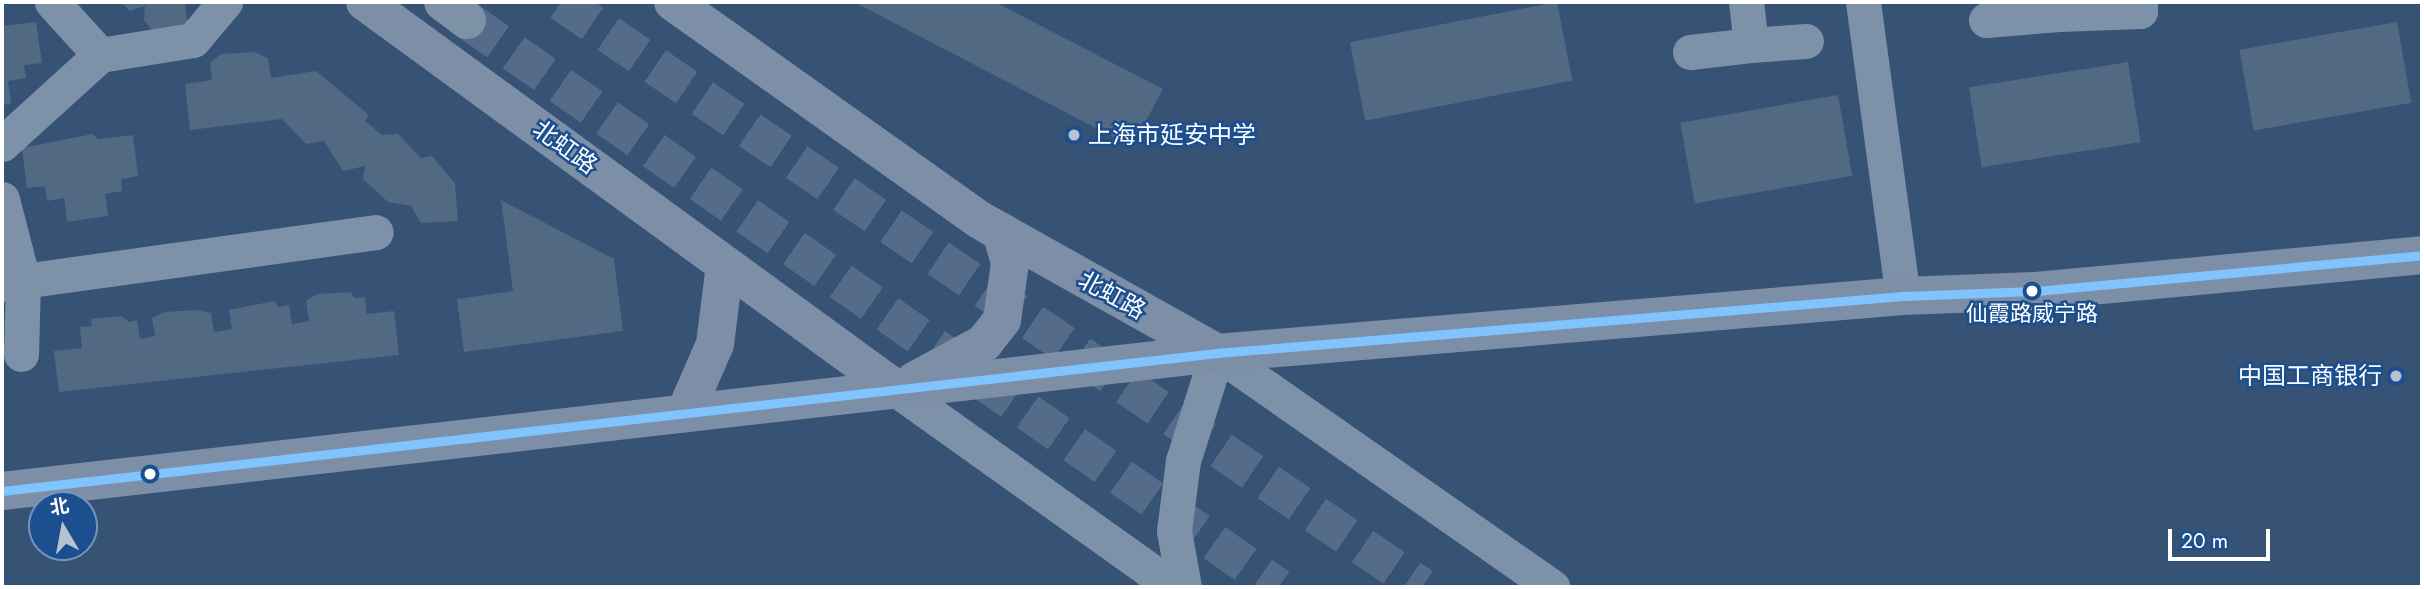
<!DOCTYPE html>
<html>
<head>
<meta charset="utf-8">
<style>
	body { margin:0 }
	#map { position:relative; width:2424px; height:589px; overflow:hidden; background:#365274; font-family:Jost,"Noto Sans SC",sans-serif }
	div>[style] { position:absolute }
	.building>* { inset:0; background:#526984; transform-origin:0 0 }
	.highway-tunnel>* { height:38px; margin-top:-19px; transform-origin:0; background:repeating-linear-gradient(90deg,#546c89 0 38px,transparent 0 57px) }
	.minor>* { height:35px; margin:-17.5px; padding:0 17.5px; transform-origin:17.5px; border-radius:17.5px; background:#7d92a8 }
	.major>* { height:38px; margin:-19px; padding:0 19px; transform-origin:19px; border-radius:19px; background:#7d8ea7 }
	.highway>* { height:38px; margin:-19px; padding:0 19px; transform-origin:19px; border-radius:19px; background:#7e92a7 }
	.bus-1>* { height:9px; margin:-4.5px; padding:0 4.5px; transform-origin:4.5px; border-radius:4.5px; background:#80c4ff }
	.dots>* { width:19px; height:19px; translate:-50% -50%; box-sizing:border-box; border:4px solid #1b4f8f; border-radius:50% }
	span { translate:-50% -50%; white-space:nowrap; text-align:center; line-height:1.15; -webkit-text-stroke:5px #1b4f8f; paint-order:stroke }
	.bus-label { font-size:22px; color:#fff }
	.poi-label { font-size:24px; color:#fff }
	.left { translate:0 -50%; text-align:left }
	.right { translate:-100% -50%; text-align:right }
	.street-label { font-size:24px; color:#fff }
	.frame { position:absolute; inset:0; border:4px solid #fff; pointer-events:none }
	.north { position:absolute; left:28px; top:491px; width:70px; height:70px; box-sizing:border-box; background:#1b4f8f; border:2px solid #7695bc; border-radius:50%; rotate:350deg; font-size:19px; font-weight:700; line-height:28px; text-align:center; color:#fff }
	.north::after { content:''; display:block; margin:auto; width:24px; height:32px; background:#b9c2ce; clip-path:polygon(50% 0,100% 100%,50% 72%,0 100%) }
	.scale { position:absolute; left:2168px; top:529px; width:102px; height:32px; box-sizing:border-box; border:4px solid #fff; border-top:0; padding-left:9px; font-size:21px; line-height:24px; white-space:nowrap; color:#fff; -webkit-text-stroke:5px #1b4f8f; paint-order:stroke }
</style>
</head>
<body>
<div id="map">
	<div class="building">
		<i style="clip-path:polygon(121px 2px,185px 2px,188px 30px,154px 33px,144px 20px,145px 6px,130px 11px)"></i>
		<i style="clip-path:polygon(854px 2px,995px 2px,1163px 89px,1132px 147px)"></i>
		<i style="left:1557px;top:2px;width:80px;height:211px;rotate:79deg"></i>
		<i style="clip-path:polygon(36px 22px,42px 63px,24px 65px,26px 78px,8px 81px,11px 104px,2px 105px,2px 26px)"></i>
		<i style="left:2397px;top:22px;width:82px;height:160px;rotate:80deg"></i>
		<i style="clip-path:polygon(254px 52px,268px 58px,271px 78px,316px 71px,369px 115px,365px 121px,382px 135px,398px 134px,421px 158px,432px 156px,455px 183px,458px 221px,421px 223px,411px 206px,388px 202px,363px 179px,365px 166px,343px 171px,324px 141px,306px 144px,282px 119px,190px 130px,185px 84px,212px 80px,210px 63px,221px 54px)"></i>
		<i style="left:2128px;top:62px;width:81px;height:161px;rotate:81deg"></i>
		<i style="left:1838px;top:95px;width:82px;height:160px;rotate:80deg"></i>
		<i style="clip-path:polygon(93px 134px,98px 139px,133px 135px,138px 176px,121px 179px,122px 191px,105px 194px,108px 216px,67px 222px,64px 198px,47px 201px,45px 186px,27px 188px,22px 148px)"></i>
		<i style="clip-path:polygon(501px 200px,614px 259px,623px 331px,464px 352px,457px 299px,513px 291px)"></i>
		<i style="clip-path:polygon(351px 292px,354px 298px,365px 297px,367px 314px,394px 311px,399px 355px,59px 392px,54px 351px,82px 348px,80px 327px,92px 326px,91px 319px,122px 316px,129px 322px,137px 320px,140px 339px,155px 336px,152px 318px,165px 312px,197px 310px,211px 313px,214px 332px,232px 329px,229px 310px,274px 301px,279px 307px,289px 305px,292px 324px,309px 321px,306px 301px,317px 294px)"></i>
	</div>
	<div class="highway-tunnel">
		<i style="left:561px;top:2px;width:1041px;rotate:34.19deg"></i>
		<i style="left:467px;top:20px;width:990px;rotate:34.96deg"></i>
	</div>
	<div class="minor">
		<i style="left:52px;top:2px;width:72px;rotate:47.8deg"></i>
		<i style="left:1863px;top:2px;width:297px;rotate:82.3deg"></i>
		<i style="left:2056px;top:2px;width:12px;rotate:76deg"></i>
		<i style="left:2059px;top:14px;width:81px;rotate:-2.1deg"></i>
		<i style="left:2140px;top:11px;width:9px;rotate:-90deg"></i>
		<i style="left:1986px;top:20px;width:73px;rotate:-4.7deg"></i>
		<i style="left:1751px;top:45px;width:55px;rotate:-4.2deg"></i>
		<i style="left:1690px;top:52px;width:61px;rotate:-6.5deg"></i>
		<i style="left:1751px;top:45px;width:43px;rotate:-96.6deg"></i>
		<i style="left:2px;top:144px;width:132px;rotate:-42.2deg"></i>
		<i style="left:100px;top:55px;width:94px;rotate:-9.2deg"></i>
		<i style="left:193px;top:40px;width:50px;rotate:-49.9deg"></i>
		<i style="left:2px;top:199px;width:85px;rotate:75.6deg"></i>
		<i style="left:23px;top:281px;width:21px;rotate:172deg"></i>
		<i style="left:21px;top:354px;width:73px;rotate:-88.4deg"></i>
		<i style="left:23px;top:281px;width:356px;rotate:-7.9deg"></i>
		<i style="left:897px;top:390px;width:339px;rotate:35.5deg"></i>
		<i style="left:1184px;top:587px;width:57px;rotate:-100.1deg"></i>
		<i style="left:1174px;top:531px;width:71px;rotate:-82.7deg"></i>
		<i style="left:1183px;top:461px;width:113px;rotate:-72.5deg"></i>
		<i style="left:1217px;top:353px;width:409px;rotate:34.9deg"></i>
	</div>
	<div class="major">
		<i style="left:365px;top:2px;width:658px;rotate:36.1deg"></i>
		<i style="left:673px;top:2px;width:377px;rotate:35.4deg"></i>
		<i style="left:980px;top:220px;width:272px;rotate:29.3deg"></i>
		<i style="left:914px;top:381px;width:80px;rotate:-28.5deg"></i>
		<i style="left:984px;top:343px;width:29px;rotate:-52deg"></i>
		<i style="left:1002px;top:320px;width:58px;rotate:-82deg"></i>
		<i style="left:1010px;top:263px;width:32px;rotate:-106deg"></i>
		<i style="left:1001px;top:232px;width:15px;rotate:-152deg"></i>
		<i style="left:685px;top:413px;width:75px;rotate:-66.5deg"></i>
		<i style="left:715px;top:344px;width:80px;rotate:-82.8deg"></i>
		<i style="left:2px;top:491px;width:1223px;rotate:-6.48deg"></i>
		<i style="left:1217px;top:353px;width:688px;rotate:-4.75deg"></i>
		<i style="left:1903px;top:296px;width:133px;rotate:-2.2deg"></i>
		<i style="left:2036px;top:291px;width:388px;rotate:-5.3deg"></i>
	</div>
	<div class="highway">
		<i style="left:443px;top:2px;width:30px;rotate:37deg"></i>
	</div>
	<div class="bus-1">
		<i style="left:2px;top:491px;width:1223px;rotate:-6.48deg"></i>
		<i style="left:1217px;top:353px;width:688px;rotate:-4.75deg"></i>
		<i style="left:1903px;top:296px;width:133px;rotate:-2.2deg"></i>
		<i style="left:2036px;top:291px;width:388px;rotate:-5.3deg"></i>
	</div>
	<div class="dots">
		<i style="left:1074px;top:135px;background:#b9c2ce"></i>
		<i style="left:2032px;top:291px;background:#fff"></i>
		<i style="left:2396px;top:376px;background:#b9c2ce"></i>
		<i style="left:150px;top:474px;background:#fff"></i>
	</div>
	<div class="bus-label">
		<span style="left:2032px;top:314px">仙霞路威宁路</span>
	</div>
	<div class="poi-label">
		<span class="left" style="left:1088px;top:135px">上海市延安中学</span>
		<span class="right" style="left:2382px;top:376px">中国工商银行</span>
	</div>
	<div class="street-label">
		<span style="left:565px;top:147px;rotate:36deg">北虹路</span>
		<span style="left:1112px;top:295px;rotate:29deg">北虹路</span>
	</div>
	<div class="frame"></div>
	<div class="north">北</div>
	<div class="scale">20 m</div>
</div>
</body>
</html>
